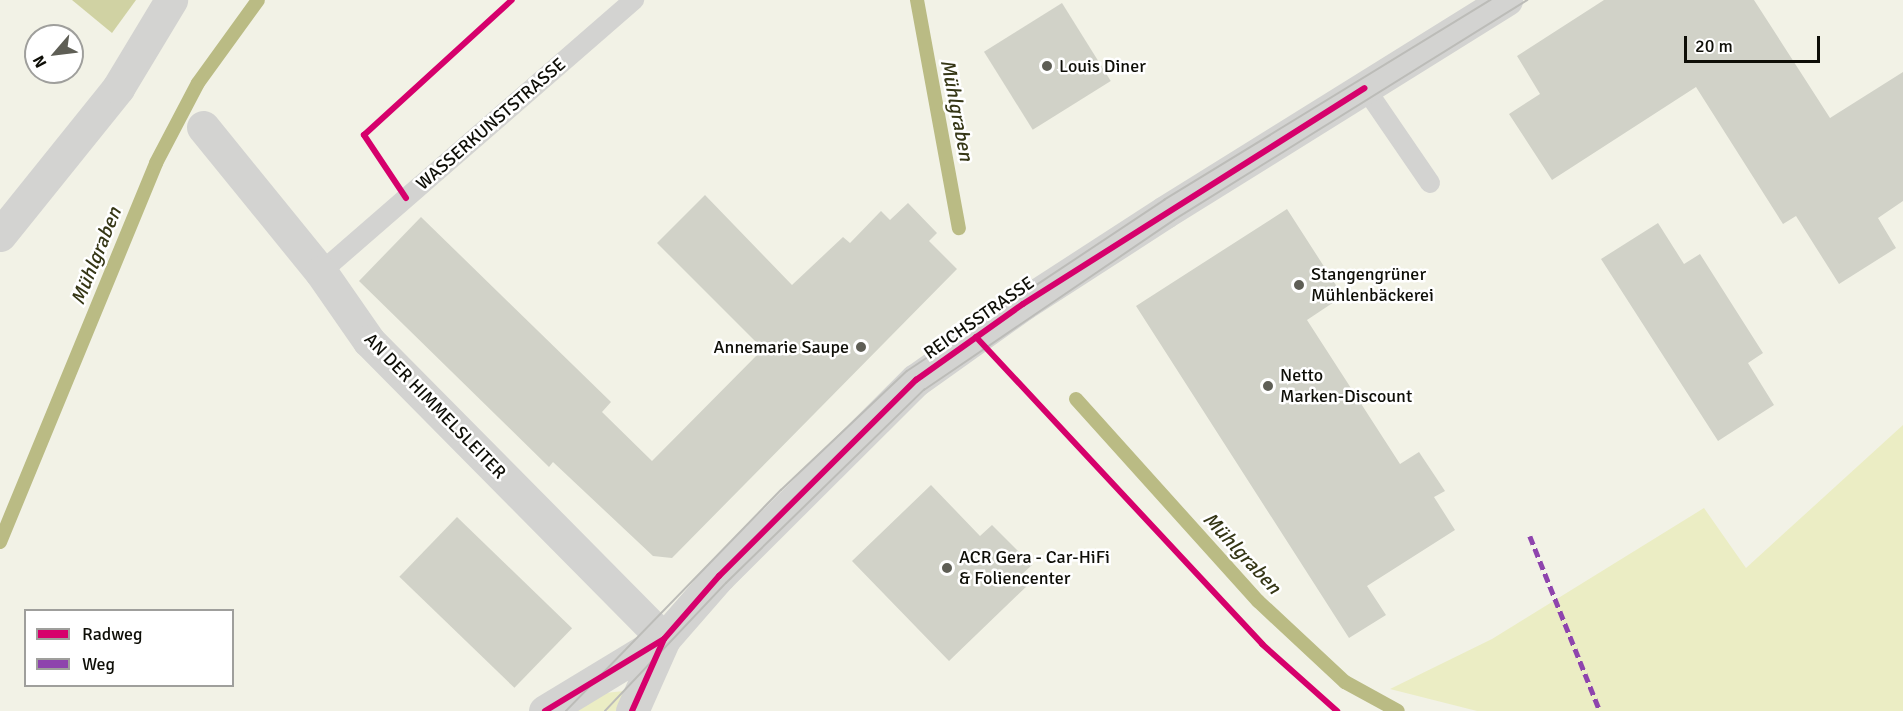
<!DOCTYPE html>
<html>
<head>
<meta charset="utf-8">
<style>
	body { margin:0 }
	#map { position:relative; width:1903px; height:711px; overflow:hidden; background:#f2f2e6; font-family:Signika,sans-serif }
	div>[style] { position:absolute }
	.green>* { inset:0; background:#ebedc4 }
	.forest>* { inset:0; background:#d0d2a3 }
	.stream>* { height:14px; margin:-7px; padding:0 7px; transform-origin:7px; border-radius:7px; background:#babb84 }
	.building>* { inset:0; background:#d1d2c8; transform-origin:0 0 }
	.service>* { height:20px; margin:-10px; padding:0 10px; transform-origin:10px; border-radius:10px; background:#d3d3d1 }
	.minor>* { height:33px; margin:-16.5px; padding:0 16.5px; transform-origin:16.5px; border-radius:16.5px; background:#d3d3d1 }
	.secondary>* { height:33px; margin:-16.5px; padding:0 16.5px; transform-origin:16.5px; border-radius:16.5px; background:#d3d3d1 }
	.tram>* { height:1.5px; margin:-0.75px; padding:0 0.75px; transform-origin:0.75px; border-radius:0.75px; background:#bcbcb8 }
	.quiet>* { height:4.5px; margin-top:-2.25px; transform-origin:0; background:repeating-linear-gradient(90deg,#8e44ad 0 9px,transparent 0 13.5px) }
	.cycleway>* { height:6px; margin:-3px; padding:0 3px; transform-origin:3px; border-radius:3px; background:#d6006c }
	.dots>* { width:16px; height:16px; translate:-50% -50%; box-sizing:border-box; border:3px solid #fff; border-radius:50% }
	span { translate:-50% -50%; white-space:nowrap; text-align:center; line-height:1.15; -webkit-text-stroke:5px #fff; paint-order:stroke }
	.poi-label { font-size:18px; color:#0e0e07 }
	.left { translate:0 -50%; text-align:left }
	.right { translate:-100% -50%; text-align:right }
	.street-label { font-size:18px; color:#0e0e07 }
	.water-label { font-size:20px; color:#353615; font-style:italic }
	.legend { position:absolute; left:24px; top:609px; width:210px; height:78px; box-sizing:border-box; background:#fff; border:2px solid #9f9f9c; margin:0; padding:8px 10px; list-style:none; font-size:18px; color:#0e0e07 }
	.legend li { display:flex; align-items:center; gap:12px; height:30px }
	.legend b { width:30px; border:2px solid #9f9f9c }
	.north { position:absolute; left:24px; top:24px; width:60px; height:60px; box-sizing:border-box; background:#fff; border:2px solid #9f9f9c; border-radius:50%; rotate:242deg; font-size:16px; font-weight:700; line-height:24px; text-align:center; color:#0e0e07 }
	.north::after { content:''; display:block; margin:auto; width:21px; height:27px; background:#5e5e55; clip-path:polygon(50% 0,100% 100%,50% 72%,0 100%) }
	.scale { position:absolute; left:1684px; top:36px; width:136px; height:27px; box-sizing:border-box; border:3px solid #0e0e07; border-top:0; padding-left:8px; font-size:18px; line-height:21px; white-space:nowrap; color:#0e0e07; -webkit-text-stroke:4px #fff; paint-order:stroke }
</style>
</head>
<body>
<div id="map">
	<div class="green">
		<i style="clip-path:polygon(1903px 425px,1903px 711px,1477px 711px,1390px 689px,1492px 639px,1704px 508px,1746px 568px)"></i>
		<i style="clip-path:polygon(624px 691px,623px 711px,568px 711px,605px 693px)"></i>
	</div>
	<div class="forest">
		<i style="clip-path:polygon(72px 0,136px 0,112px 33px)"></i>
	</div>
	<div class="stream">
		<i style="left:917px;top:0;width:232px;rotate:79.6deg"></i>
		<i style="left:1076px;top:399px;width:272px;rotate:48deg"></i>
		<i style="left:1258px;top:601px;width:119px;rotate:43deg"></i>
		<i style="left:1345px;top:682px;width:60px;rotate:28.7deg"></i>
		<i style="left:0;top:542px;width:410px;rotate:-67.6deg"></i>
		<i style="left:156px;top:163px;width:90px;rotate:-62.3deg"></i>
		<i style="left:198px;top:83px;width:102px;rotate:-54.1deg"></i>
	</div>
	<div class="building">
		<i style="clip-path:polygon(1604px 0,1754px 0,1830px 118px,1903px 72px,1903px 201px,1878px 218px,1896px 248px,1839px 284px,1796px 216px,1783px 224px,1696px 87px,1552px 180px,1509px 114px,1540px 94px,1517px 56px)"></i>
		<i style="left:1062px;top:3px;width:92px;height:92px;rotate:58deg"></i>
		<i style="clip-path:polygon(705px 195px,792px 285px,843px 237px,850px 243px,881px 211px,890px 220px,908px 203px,937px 233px,929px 241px,957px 269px,672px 558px,653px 556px,553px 462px,549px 467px,359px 281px,421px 217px,611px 402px,602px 412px,652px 461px,763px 349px,657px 243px)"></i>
		<i style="clip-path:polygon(1287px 209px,1343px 296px,1307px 320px,1400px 464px,1419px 452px,1445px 491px,1434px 497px,1455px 530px,1367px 586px,1386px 615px,1349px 638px,1136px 306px)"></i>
		<i style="clip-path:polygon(1658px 223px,1684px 264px,1700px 254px,1763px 353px,1748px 363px,1774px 405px,1718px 441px,1601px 259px)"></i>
		<i style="clip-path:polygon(931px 485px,980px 536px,992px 525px,1032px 565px,1020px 576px,1028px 585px,949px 661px,852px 561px)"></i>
		<i style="left:457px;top:517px;width:160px;height:83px;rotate:44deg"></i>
	</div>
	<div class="service">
		<i style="left:1365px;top:88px;width:115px;rotate:55.6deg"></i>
		<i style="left:321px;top:272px;width:415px;rotate:-41deg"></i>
	</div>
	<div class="minor">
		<i style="left:203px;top:127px;width:187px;rotate:50.9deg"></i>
		<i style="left:321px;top:272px;width:84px;rotate:55.2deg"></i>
		<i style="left:369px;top:341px;width:419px;rotate:45.3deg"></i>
		<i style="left:0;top:235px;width:189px;rotate:-51.2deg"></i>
		<i style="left:118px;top:88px;width:103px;rotate:-58.9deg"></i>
	</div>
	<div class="secondary">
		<i style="left:545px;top:711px;width:139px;rotate:-31.2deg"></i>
		<i style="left:664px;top:639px;width:84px;rotate:-48.9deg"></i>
		<i style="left:719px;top:576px;width:278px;rotate:-44.9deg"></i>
		<i style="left:916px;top:380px;width:131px;rotate:-35.4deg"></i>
		<i style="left:1023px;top:304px;width:169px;rotate:-32.9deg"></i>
		<i style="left:1165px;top:212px;width:402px;rotate:-31.9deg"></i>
		<i style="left:632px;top:711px;width:79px;rotate:-66deg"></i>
	</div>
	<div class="tram">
		<i style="left:566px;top:711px;width:308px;rotate:-45.8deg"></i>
		<i style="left:781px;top:490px;width:173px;rotate:-43.4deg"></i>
		<i style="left:907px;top:371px;width:309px;rotate:-33.6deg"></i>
		<i style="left:1164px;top:200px;width:383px;rotate:-31.5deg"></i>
		<i style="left:605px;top:711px;width:176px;rotate:-46.6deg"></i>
		<i style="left:726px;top:583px;width:277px;rotate:-44.3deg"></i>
		<i style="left:924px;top:390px;width:302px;rotate:-34.2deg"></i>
		<i style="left:1174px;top:220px;width:416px;rotate:-31.9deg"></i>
	</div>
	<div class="quiet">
		<i style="left:1530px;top:536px;width:188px;rotate:68.2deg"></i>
	</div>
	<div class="cycleway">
		<i style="left:406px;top:198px;width:76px;rotate:-123.7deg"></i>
		<i style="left:364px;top:135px;width:200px;rotate:-42.4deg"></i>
		<i style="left:976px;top:337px;width:420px;rotate:47deg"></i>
		<i style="left:1262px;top:644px;width:101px;rotate:41.8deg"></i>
		<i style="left:545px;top:711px;width:139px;rotate:-31.2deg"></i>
		<i style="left:664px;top:639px;width:84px;rotate:-48.9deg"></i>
		<i style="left:719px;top:576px;width:278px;rotate:-44.9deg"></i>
		<i style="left:916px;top:380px;width:131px;rotate:-35.4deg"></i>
		<i style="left:1023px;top:304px;width:404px;rotate:-32.3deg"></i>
		<i style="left:632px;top:711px;width:79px;rotate:-66deg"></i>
	</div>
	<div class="dots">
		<i style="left:1047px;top:66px;background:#5e5e55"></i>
		<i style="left:1299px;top:285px;background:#5e5e55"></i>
		<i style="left:861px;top:347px;background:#5e5e55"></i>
		<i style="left:1268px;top:386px;background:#5e5e55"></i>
		<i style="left:947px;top:568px;background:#5e5e55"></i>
	</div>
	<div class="poi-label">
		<span class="left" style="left:1059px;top:66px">Louis Diner</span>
		<span class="left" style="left:1311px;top:285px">Stangengrüner<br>Mühlenbäckerei</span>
		<span class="right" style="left:849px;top:347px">Annemarie Saupe</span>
		<span class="left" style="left:1280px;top:386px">Netto<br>Marken-Discount</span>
		<span class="left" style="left:959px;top:568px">ACR Gera - Car-HiFi<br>&amp; Foliencenter</span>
	</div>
	<div class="street-label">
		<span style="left:491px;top:124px;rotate:-41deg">WASSERKUNSTSTRASSE</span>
		<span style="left:979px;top:318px;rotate:-35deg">REICHSSTRASSE</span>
		<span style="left:435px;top:406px;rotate:46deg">AN DER HIMMELSLEITER</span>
	</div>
	<div class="water-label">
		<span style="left:957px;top:110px;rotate:79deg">Mühlgraben</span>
		<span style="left:96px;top:256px;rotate:-68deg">Mühlgraben</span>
		<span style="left:1242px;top:553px;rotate:47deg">Mühlgraben</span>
	</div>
	<ul class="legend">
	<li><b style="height:8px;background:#d6006c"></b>Radweg</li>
	<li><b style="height:8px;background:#8e44ad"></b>Weg</li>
	</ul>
	<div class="north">N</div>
	<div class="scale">20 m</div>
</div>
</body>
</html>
